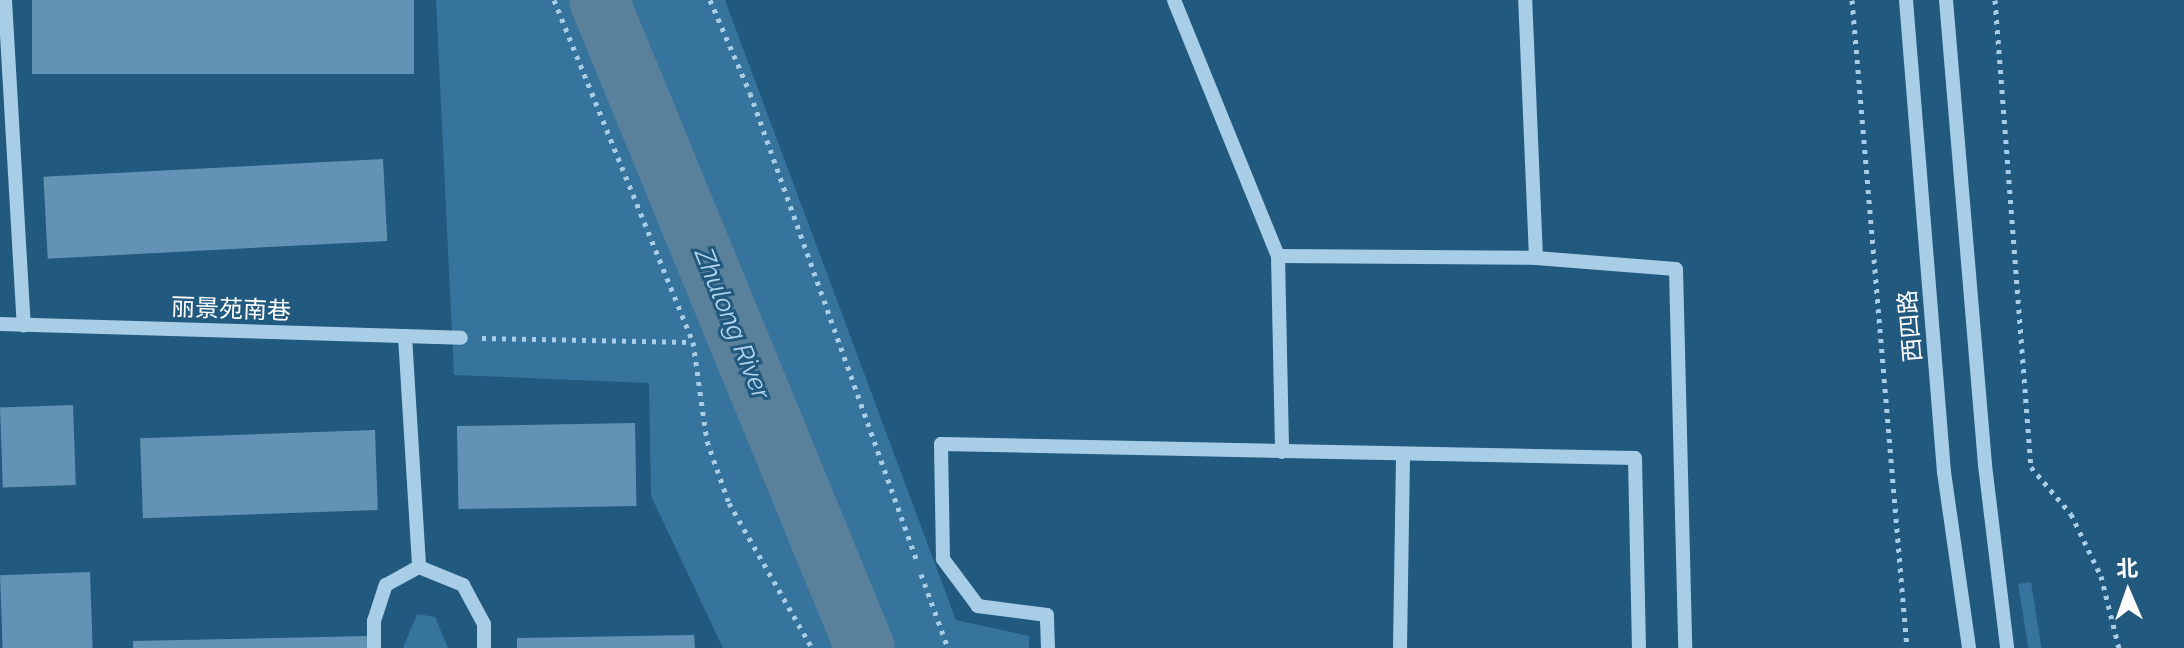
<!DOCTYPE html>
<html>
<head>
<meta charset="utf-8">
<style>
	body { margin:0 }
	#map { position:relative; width:2184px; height:648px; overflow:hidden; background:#22597f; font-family:Raleway,"Noto Sans SC",sans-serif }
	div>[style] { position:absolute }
	.green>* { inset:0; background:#36739d; transform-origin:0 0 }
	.river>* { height:60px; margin:-30px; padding:0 30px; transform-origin:30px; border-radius:30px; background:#59819c }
	.building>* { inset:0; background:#6393b4; transform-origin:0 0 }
	.path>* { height:5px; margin-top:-2.5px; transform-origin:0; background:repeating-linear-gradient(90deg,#a8cee7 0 4px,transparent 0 10px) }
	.minor>* { height:14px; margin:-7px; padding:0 7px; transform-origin:7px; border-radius:7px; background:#a8cee7 }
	span { translate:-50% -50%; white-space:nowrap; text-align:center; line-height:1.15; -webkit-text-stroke:6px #22597f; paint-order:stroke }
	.street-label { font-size:24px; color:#fff }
	.water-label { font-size:26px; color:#b3d7ef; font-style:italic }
	.north { position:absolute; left:2088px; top:552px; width:80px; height:80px; -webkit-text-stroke:6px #22597f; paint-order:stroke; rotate:358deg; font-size:22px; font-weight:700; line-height:32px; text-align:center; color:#fff }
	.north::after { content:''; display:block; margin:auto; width:28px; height:36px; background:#fff; clip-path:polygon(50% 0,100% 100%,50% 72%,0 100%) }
</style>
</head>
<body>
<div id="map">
	<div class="green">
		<i style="clip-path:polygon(436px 0,725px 0,956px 620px,1029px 636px,1029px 648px,723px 648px,651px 496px,649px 383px,454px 375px)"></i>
		<i style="left:2031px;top:582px;width:67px;height:13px;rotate:81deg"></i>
		<i style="clip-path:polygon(417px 614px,435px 617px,448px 648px,403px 648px)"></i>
	</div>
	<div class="river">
		<i style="left:599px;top:0;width:700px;rotate:67.68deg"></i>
	</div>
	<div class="building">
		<i style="left:32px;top:0;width:382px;height:74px"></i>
		<i style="left:383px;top:159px;width:82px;height:340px;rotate:87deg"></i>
		<i style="left:73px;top:405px;width:80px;height:73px;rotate:88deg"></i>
		<i style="left:635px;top:423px;width:83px;height:178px;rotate:89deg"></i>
		<i style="left:375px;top:430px;width:80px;height:235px;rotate:88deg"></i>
		<i style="left:90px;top:572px;width:76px;height:90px;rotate:88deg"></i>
		<i style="clip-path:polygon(694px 635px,695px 648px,517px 648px,517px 638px)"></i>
		<i style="clip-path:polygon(368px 636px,369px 648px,133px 648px,133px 641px)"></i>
	</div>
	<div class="path">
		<i style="left:554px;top:0;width:369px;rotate:67.9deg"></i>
		<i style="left:693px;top:342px;width:100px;rotate:82deg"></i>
		<i style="left:707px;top:441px;width:66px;rotate:70.5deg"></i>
		<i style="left:729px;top:503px;width:167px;rotate:60.2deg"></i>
		<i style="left:710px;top:0;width:101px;rotate:66.7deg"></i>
		<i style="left:750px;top:93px;width:500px;rotate:70.37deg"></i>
		<i style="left:1852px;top:0;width:650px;rotate:85.15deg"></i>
		<i style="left:1995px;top:0;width:468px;rotate:85.6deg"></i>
		<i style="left:2031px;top:467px;width:62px;rotate:49.6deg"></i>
		<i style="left:2071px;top:514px;width:69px;rotate:64.2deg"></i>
		<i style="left:2101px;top:576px;width:74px;rotate:76deg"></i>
		<i style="left:482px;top:338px;width:210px;rotate:1.1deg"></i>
		<i style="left:921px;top:574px;width:79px;rotate:70deg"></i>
	</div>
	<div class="minor">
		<i style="left:5px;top:0;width:326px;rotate:86.7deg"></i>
		<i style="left:1174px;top:0;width:276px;rotate:67.9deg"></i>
		<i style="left:1278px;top:256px;width:196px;rotate:88.8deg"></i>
		<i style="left:1906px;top:0;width:474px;rotate:85.4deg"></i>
		<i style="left:1944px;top:472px;width:178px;rotate:81.9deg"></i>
		<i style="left:1946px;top:0;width:467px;rotate:85.2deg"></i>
		<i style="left:1985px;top:465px;width:184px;rotate:83.1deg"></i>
		<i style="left:1278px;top:256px;width:258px;rotate:0.4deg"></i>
		<i style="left:1536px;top:258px;width:258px;rotate:-92.4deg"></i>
		<i style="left:1536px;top:258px;width:140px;rotate:4.5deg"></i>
		<i style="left:1676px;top:269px;width:379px;rotate:88.6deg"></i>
		<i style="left:0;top:324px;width:461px;rotate:1.7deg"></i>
		<i style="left:405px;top:336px;width:231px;rotate:86.5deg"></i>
		<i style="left:419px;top:567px;width:48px;rotate:22.2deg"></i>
		<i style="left:463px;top:585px;width:44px;rotate:61.7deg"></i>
		<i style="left:484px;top:624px;width:24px;rotate:90deg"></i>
		<i style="left:374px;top:648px;width:27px;rotate:-90deg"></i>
		<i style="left:374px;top:621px;width:38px;rotate:-72deg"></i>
		<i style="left:386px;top:585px;width:38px;rotate:-29deg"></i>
		<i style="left:1048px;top:648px;width:33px;rotate:-92deg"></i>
		<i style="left:1047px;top:615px;width:70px;rotate:-172.6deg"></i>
		<i style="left:978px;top:606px;width:59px;rotate:-126.7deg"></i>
		<i style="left:943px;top:559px;width:115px;rotate:-91deg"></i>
		<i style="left:941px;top:444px;width:694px;rotate:1.16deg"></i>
		<i style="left:1635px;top:458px;width:190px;rotate:88.8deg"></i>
		<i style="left:1400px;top:648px;width:194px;rotate:-89.1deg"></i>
	</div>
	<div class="street-label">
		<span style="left:231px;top:309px;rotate:2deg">丽景苑南巷</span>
		<span style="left:1910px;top:326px;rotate:-95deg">西四路</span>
	</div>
	<div class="water-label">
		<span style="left:732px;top:324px;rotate:68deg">Zhulong River</span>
	</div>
	<div class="north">北</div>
</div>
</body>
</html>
